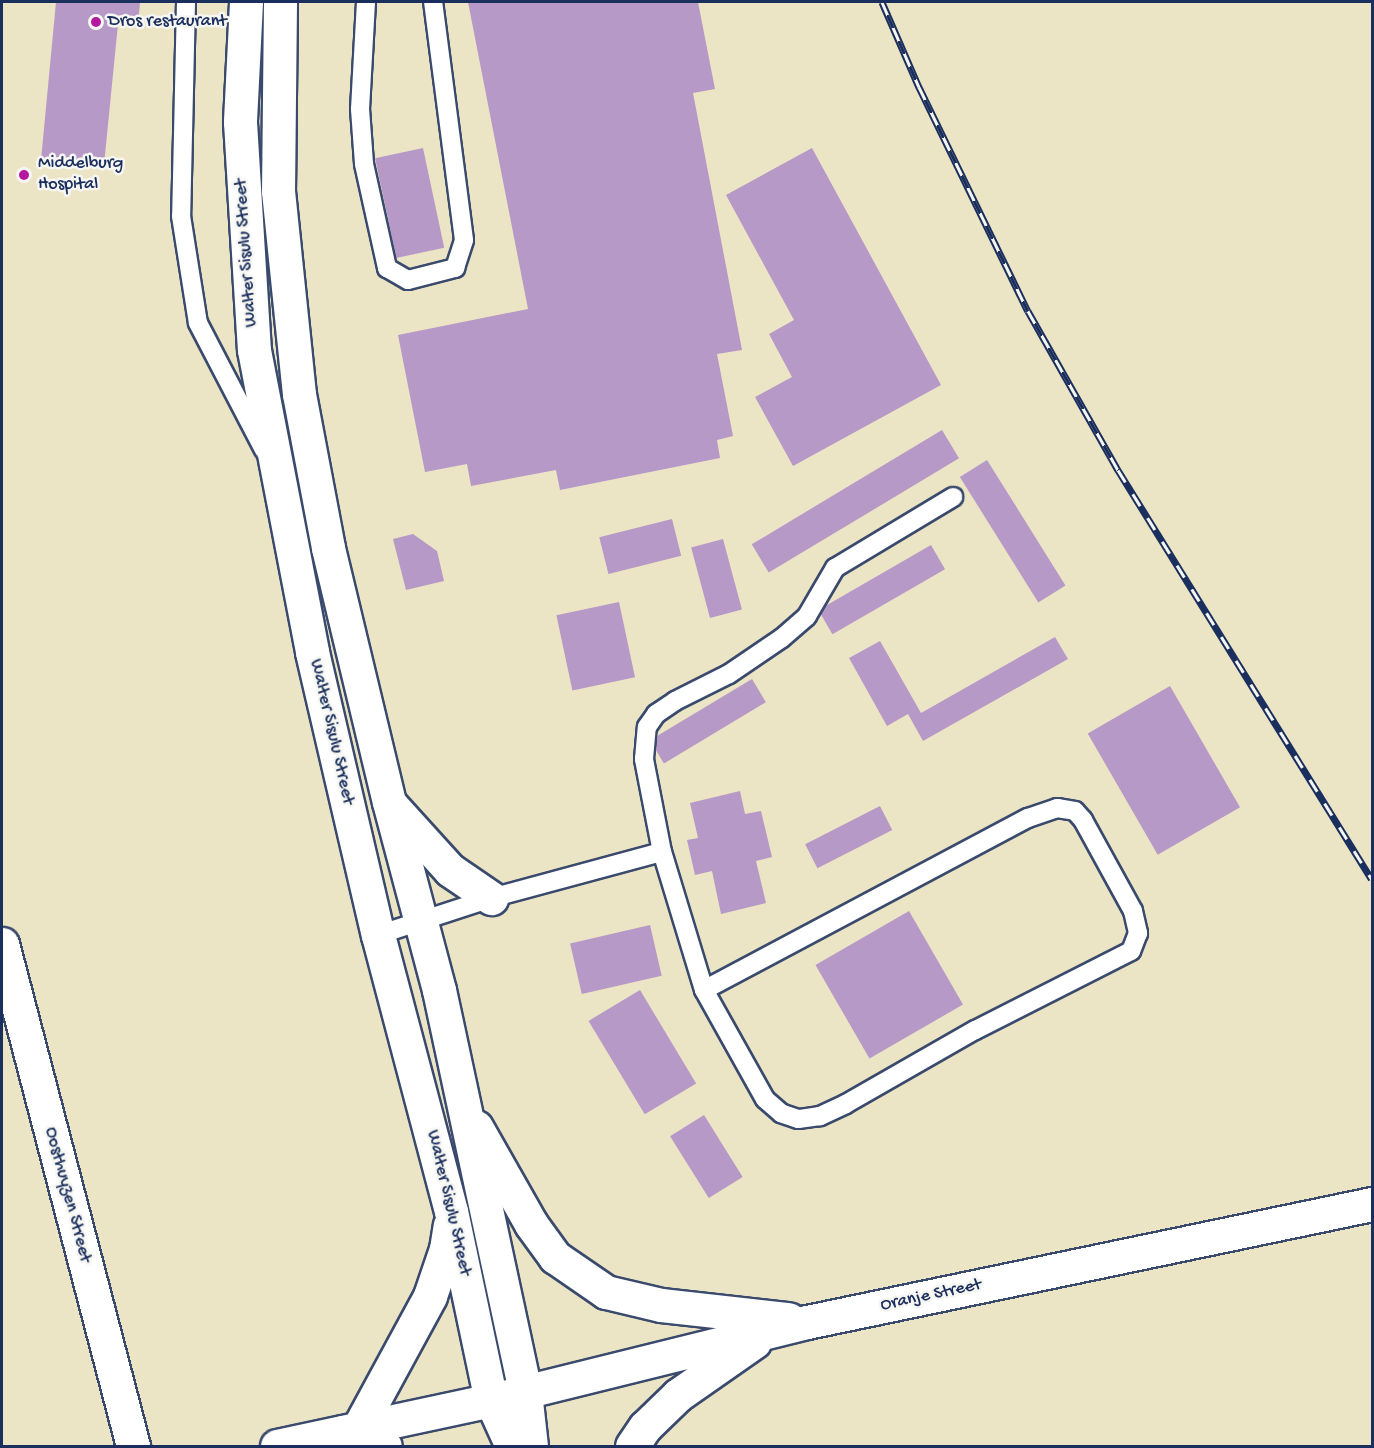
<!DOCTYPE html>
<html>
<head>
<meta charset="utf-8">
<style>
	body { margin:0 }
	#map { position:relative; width:1374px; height:1448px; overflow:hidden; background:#ebe4c5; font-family:"Gochi Hand",sans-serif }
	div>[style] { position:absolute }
	.building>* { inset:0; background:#b699c6; transform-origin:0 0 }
	.roads { filter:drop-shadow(2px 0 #3a4a6d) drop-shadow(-2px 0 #3a4a6d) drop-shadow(0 2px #3a4a6d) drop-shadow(0 -2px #3a4a6d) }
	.lane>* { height:18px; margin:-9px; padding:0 9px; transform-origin:9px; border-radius:9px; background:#fff }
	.street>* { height:33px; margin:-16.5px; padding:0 16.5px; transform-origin:16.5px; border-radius:16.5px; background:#fff }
	.secondary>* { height:33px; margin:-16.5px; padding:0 16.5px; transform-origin:16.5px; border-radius:16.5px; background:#fff }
	.rail>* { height:7px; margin-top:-3.5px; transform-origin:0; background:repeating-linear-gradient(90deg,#f6f6f2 0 14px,#1b2f5e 0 28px); box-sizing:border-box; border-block:2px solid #1b2f5e }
	.dots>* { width:16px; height:16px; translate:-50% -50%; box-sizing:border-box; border:3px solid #f6f6f2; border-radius:50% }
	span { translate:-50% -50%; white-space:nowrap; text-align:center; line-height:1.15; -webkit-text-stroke:5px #f6f6f2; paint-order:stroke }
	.poi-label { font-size:18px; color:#1b2f5e }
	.left { translate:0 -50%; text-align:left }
	.street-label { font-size:18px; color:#1b2f5e }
	.frame { position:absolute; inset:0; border:3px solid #1b2f5e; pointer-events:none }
</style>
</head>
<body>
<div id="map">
	<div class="building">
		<i style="clip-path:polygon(56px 2px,140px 2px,138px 26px,118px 24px,104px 165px,41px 160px)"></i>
		<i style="clip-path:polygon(468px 2px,698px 2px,715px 89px,693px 93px,742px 350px,717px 354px,733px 436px,717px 440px,720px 458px,560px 490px,556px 470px,471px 486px,467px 464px,425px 472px,398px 335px,528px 309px)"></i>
		<i style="left:423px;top:148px;width:102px;height:49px;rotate:78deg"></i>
		<i style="clip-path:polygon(812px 148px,941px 385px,793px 466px,755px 397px,792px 377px,769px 334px,794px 320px,726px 195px)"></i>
		<i style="left:942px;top:430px;width:33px;height:222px;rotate:59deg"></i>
		<i style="left:987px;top:460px;width:148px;height:32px;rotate:58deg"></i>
		<i style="left:672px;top:519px;width:38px;height:75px;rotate:76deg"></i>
		<i style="clip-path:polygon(413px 534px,437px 551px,444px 581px,406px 590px,393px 539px)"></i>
		<i style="left:723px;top:539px;width:73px;height:33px;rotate:75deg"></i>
		<i style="left:931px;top:545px;width:28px;height:130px;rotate:60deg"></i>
		<i style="left:619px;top:602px;width:77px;height:64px;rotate:78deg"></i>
		<i style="clip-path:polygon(1055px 637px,1068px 659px,923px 741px,908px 714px,887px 726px,849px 658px,880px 641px,921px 713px)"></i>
		<i style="left:752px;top:679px;width:27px;height:119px;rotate:59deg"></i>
		<i style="left:1170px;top:686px;width:140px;height:95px;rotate:60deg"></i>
		<i style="clip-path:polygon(740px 791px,745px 814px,761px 811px,772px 857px,756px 861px,766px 903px,721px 914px,712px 871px,695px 875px,687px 840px,698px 838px,690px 803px)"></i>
		<i style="left:880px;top:806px;width:27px;height:84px;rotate:63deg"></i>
		<i style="left:909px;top:911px;width:108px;height:108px;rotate:60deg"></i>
		<i style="left:650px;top:925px;width:52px;height:82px;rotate:77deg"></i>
		<i style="left:640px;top:990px;width:109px;height:60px;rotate:59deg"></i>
		<i style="left:704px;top:1115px;width:73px;height:40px;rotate:58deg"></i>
	</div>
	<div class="roads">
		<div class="lane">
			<i style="left:186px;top:2px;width:214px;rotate:91.3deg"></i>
			<i style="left:181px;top:216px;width:108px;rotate:81deg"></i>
			<i style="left:198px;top:323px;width:143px;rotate:62.5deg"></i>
			<i style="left:366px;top:2px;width:107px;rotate:93.2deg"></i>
			<i style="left:360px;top:109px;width:55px;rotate:85.8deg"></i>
			<i style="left:364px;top:164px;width:107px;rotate:77.5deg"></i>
			<i style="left:387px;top:268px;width:24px;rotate:30deg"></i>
			<i style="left:408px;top:280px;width:49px;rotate:-14.3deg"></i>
			<i style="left:455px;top:268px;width:29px;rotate:-72deg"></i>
			<i style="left:464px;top:240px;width:240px;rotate:-97.4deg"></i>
			<i style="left:378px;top:935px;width:119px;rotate:-18.1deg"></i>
			<i style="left:491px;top:898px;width:177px;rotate:-15.1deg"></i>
			<i style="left:704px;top:990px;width:367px;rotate:-28deg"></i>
			<i style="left:1028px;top:818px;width:31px;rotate:-19deg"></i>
			<i style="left:1057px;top:808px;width:18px;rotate:9deg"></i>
			<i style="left:1075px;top:811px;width:12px;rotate:48deg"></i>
			<i style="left:1083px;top:820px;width:104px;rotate:61.2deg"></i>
			<i style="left:1133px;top:911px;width:23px;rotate:77deg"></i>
			<i style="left:1138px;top:933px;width:19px;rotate:111deg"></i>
			<i style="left:1131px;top:951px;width:175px;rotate:153.1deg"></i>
			<i style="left:975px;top:1030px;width:149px;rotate:150.2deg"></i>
			<i style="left:846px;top:1104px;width:29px;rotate:155deg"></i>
			<i style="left:820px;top:1116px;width:22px;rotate:172deg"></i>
			<i style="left:798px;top:1119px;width:18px;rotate:-161deg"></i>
			<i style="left:781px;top:1113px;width:21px;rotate:-139deg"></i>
			<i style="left:765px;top:1099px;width:125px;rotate:-119.2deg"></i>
			<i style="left:704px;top:990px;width:144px;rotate:-106.9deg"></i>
			<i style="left:662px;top:852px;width:95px;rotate:-101deg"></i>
			<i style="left:644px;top:759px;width:32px;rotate:-85deg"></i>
			<i style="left:647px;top:727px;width:16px;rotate:-55deg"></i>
			<i style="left:656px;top:714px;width:23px;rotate:-34deg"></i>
			<i style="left:675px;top:701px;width:60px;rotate:-26.6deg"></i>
			<i style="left:729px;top:674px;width:64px;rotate:-34.2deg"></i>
			<i style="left:782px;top:638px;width:33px;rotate:-41deg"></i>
			<i style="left:807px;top:616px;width:56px;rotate:-59.7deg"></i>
			<i style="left:835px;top:568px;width:138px;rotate:-31deg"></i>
		</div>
		<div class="street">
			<i style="left:2px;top:944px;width:519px;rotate:75.37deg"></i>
			<i style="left:277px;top:1446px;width:219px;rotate:-12.1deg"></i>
		</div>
		<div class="secondary">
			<i style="left:246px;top:2px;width:120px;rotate:92.9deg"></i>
			<i style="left:240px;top:122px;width:228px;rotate:86.5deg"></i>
			<i style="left:254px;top:350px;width:308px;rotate:79.1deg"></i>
			<i style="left:312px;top:652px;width:291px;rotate:76.9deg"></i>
			<i style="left:378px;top:935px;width:285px;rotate:75.2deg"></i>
			<i style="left:451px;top:1211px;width:193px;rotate:78.1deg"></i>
			<i style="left:491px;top:1400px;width:51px;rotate:65.5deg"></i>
			<i style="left:280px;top:2px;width:189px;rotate:90.6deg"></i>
			<i style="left:278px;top:191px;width:204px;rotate:84.1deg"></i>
			<i style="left:299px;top:394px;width:157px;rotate:79.3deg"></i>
			<i style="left:328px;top:548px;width:261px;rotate:76.5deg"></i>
			<i style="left:389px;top:802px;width:195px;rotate:75.1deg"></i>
			<i style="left:439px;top:990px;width:411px;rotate:77.9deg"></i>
			<i style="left:525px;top:1392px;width:54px;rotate:83.7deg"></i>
			<i style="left:392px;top:806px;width:86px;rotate:47.8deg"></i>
			<i style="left:450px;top:870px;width:50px;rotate:34.3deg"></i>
			<i style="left:476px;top:1127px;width:112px;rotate:60.4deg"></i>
			<i style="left:531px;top:1224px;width:41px;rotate:54deg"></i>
			<i style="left:555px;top:1257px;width:62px;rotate:34.5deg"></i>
			<i style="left:606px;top:1292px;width:57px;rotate:13.3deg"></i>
			<i style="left:661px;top:1305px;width:128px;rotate:6.3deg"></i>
			<i style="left:504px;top:1397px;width:312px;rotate:-13.9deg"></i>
			<i style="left:807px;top:1322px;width:577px;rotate:-11.8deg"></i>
			<i style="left:359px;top:1427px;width:149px;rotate:-61.5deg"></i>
			<i style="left:430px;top:1296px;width:50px;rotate:-71.2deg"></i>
			<i style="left:446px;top:1249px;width:24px;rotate:-81deg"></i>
			<i style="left:343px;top:1432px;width:44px;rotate:18.4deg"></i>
			<i style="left:632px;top:1446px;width:23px;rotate:-56deg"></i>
			<i style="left:645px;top:1427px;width:46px;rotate:-44.1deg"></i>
			<i style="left:678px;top:1395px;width:93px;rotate:-34.9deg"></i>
		</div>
	</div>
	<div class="rail">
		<i style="left:882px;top:2px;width:93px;rotate:66.5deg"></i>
		<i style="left:919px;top:87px;width:249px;rotate:64.1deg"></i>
		<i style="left:1028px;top:311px;width:183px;rotate:60.5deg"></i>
		<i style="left:1118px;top:470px;width:481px;rotate:58.2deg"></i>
	</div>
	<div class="dots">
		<i style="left:96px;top:22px;background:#b5179e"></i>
		<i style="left:24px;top:175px;background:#b5179e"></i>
	</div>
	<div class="poi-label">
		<span class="left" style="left:108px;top:22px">Dros restaurant</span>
		<span class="left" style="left:38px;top:175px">Middelburg<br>Hospital</span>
	</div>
	<div class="street-label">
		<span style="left:247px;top:253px;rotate:-94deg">Walter Sisulu Street</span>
		<span style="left:331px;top:732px;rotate:77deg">Walter Sisulu Street</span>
		<span style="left:67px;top:1195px;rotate:75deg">Oosthuyzen Street</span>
		<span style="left:448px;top:1203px;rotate:77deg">Walter Sisulu Street</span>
		<span style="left:931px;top:1296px;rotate:-12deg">Oranje Street</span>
	</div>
	<div class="frame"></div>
</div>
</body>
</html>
